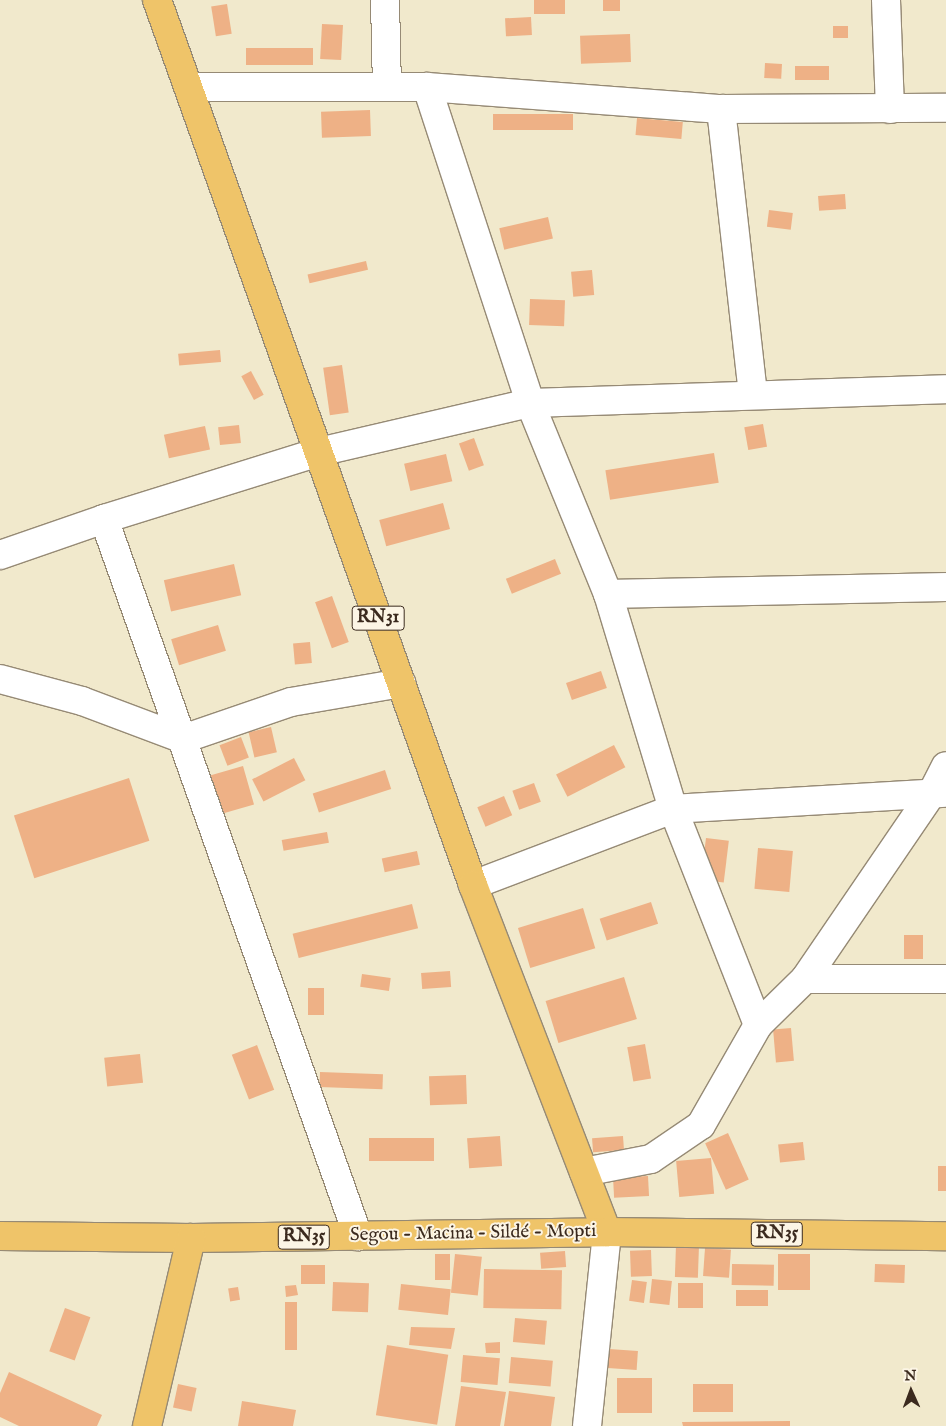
<!DOCTYPE html>
<html>
<head>
<meta charset="utf-8">
<style>
	body { margin:0 }
	#map { position:relative; width:946px; height:1426px; overflow:hidden; background:#f1e9cc; font-family:"IM FELL English",serif }
	div>[style] { position:absolute }
	.building>* { inset:0; background:#eeb186; transform-origin:0 0 }
	.roads { filter:drop-shadow(1px 0 #968a75) drop-shadow(-1px 0 #968a75) drop-shadow(0 1px #968a75) drop-shadow(0 -1px #968a75) }
	.minor>* { height:28px; margin:-14px; padding:0 14px; transform-origin:14px; border-radius:14px; background:#fff }
	.major>* { height:28px; margin:-14px; padding:0 14px; transform-origin:14px; border-radius:14px; background:#efc469 }
	span { translate:-50% -50%; white-space:nowrap; text-align:center; line-height:1.15; -webkit-text-stroke:4px #fcf5e5; paint-order:stroke }
	.shield-label span { padding:1px 4px; background:#fcf5e5; border:1px solid; border-radius:4px; -webkit-text-stroke-width:0 }
	.shield-label { font-size:18px; color:#3b2a1e; font-weight:700 }
	.street-label { font-size:19px; color:#3b2a1e }
	.north { position:absolute; left:886px; top:1366px; width:50px; height:50px; -webkit-text-stroke:4px #fcf5e5; paint-order:stroke; rotate:358deg; font-size:14px; font-weight:700; line-height:20px; text-align:center; color:#3b2a1e }
	.north::after { content:''; display:block; margin:auto; width:18px; height:22px; background:#3b2a1e; clip-path:polygon(50% 0,100% 100%,50% 72%,0 100%) }
</style>
</head>
<body>
<div id="map">
	<div class="building">
		<i style="left:534px;top:0;width:31px;height:14px"></i>
		<i style="left:603px;top:0;width:17px;height:11px"></i>
		<i style="left:227px;top:4px;width:30px;height:16px;rotate:81deg"></i>
		<i style="left:531px;top:17px;width:18px;height:26px;rotate:87deg"></i>
		<i style="left:322px;top:24px;width:21px;height:35px;rotate:3deg"></i>
		<i style="left:833px;top:26px;width:15px;height:12px"></i>
		<i style="left:630px;top:34px;width:28px;height:50px;rotate:88deg"></i>
		<i style="left:246px;top:48px;width:67px;height:17px"></i>
		<i style="left:765px;top:63px;width:17px;height:15px;rotate:3deg"></i>
		<i style="left:795px;top:66px;width:34px;height:14px"></i>
		<i style="left:370px;top:110px;width:26px;height:49px;rotate:88deg"></i>
		<i style="left:573px;top:114px;width:16px;height:80px;rotate:90deg"></i>
		<i style="left:637px;top:118px;width:46px;height:17px;rotate:5deg"></i>
		<i style="left:845px;top:194px;width:15px;height:27px;rotate:86deg"></i>
		<i style="left:769px;top:210px;width:24px;height:17px;rotate:7deg"></i>
		<i style="left:548px;top:217px;width:22px;height:50px;rotate:77deg"></i>
		<i style="left:366px;top:261px;width:9px;height:60px;rotate:77deg"></i>
		<i style="left:592px;top:270px;width:25px;height:21px;rotate:85deg"></i>
		<i style="left:530px;top:299px;width:35px;height:26px;rotate:2deg"></i>
		<i style="left:220px;top:350px;width:12px;height:42px;rotate:85deg"></i>
		<i style="left:342px;top:365px;width:48px;height:19px;rotate:82deg"></i>
		<i style="left:251px;top:371px;width:27px;height:11px;rotate:62deg"></i>
		<i style="left:763px;top:424px;width:23px;height:19px;rotate:80deg"></i>
		<i style="left:239px;top:425px;width:18px;height:21px;rotate:84deg"></i>
		<i style="left:205px;top:426px;width:24px;height:42px;rotate:78deg"></i>
		<i style="left:474px;top:438px;width:29px;height:16px;rotate:70deg"></i>
		<i style="left:714px;top:453px;width:30px;height:110px;rotate:81deg"></i>
		<i style="left:446px;top:454px;width:28px;height:43px;rotate:77deg"></i>
		<i style="left:443px;top:503px;width:27px;height:66px;rotate:75deg"></i>
		<i style="left:555px;top:559px;width:16px;height:53px;rotate:68deg"></i>
		<i style="left:234px;top:564px;width:32px;height:72px;rotate:77deg"></i>
		<i style="left:332px;top:596px;width:49px;height:18px;rotate:70deg"></i>
		<i style="left:218px;top:625px;width:27px;height:49px;rotate:73deg"></i>
		<i style="left:310px;top:642px;width:21px;height:17px;rotate:85deg"></i>
		<i style="left:601px;top:671px;width:18px;height:37px;rotate:71deg"></i>
		<i style="left:271px;top:727px;width:26px;height:23px;rotate:77deg"></i>
		<i style="left:241px;top:737px;width:22px;height:23px;rotate:69deg"></i>
		<i style="left:614px;top:745px;width:25px;height:65px;rotate:63deg"></i>
		<i style="left:294px;top:758px;width:25px;height:47px;rotate:63deg"></i>
		<i style="left:243px;top:766px;width:40px;height:37px;rotate:74deg"></i>
		<i style="left:385px;top:770px;width:20px;height:76px;rotate:72deg"></i>
		<i style="left:129px;top:778px;width:66px;height:121px;rotate:72deg"></i>
		<i style="left:534px;top:783px;width:20px;height:23px;rotate:70deg"></i>
		<i style="left:504px;top:796px;width:21px;height:29px;rotate:67deg"></i>
		<i style="left:327px;top:832px;width:11px;height:46px;rotate:80deg"></i>
		<i style="left:706px;top:838px;width:23px;height:42px;rotate:7deg"></i>
		<i style="left:758px;top:848px;width:35px;height:41px;rotate:5deg"></i>
		<i style="left:417px;top:851px;width:14px;height:36px;rotate:78deg"></i>
		<i style="left:651px;top:902px;width:23px;height:54px;rotate:72deg"></i>
		<i style="left:412px;top:904px;width:25px;height:123px;rotate:76deg"></i>
		<i style="left:583px;top:908px;width:42px;height:68px;rotate:73deg"></i>
		<i style="left:923px;top:935px;width:24px;height:19px;rotate:90deg"></i>
		<i style="left:450px;top:971px;width:16px;height:29px;rotate:86deg"></i>
		<i style="left:362px;top:974px;width:29px;height:13px;rotate:8deg"></i>
		<i style="left:624px;top:977px;width:44px;height:82px;rotate:73deg"></i>
		<i style="left:308px;top:988px;width:16px;height:27px"></i>
		<i style="left:791px;top:1028px;width:33px;height:18px;rotate:85deg"></i>
		<i style="left:645px;top:1044px;width:35px;height:18px;rotate:80deg"></i>
		<i style="left:257px;top:1045px;width:48px;height:27px;rotate:69deg"></i>
		<i style="left:140px;top:1054px;width:29px;height:36px;rotate:84deg"></i>
		<i style="left:320px;top:1072px;width:63px;height:15px;rotate:2deg"></i>
		<i style="left:466px;top:1075px;width:29px;height:37px;rotate:88deg"></i>
		<i style="left:728px;top:1133px;width:51px;height:25px;rotate:66deg"></i>
		<i style="left:500px;top:1136px;width:30px;height:33px;rotate:86deg"></i>
		<i style="left:623px;top:1136px;width:14px;height:31px;rotate:86deg"></i>
		<i style="left:434px;top:1138px;width:23px;height:65px;rotate:90deg"></i>
		<i style="left:803px;top:1142px;width:18px;height:25px;rotate:84deg"></i>
		<i style="left:711px;top:1158px;width:36px;height:35px;rotate:85deg"></i>
		<i style="left:938px;top:1166px;width:8px;height:25px"></i>
		<i style="left:648px;top:1176px;width:20px;height:35px;rotate:87deg"></i>
		<i style="left:676px;top:1245px;width:23px;height:32px;rotate:2deg"></i>
		<i style="left:705px;top:1248px;width:26px;height:28px;rotate:4deg"></i>
		<i style="left:651px;top:1250px;width:26px;height:21px;rotate:88deg"></i>
		<i style="left:565px;top:1251px;width:16px;height:25px;rotate:86deg"></i>
		<i style="left:435px;top:1254px;width:15px;height:26px"></i>
		<i style="left:455px;top:1254px;width:27px;height:39px;rotate:6deg"></i>
		<i style="left:778px;top:1254px;width:32px;height:36px"></i>
		<i style="left:732px;top:1264px;width:42px;height:21px;rotate:1deg"></i>
		<i style="left:875px;top:1264px;width:30px;height:18px;rotate:2deg"></i>
		<i style="left:301px;top:1265px;width:24px;height:19px"></i>
		<i style="left:484px;top:1269px;width:78px;height:39px;rotate:1deg"></i>
		<i style="left:652px;top:1279px;width:20px;height:24px;rotate:6deg"></i>
		<i style="left:632px;top:1280px;width:15px;height:21px;rotate:8deg"></i>
		<i style="left:333px;top:1282px;width:36px;height:29px;rotate:2deg"></i>
		<i style="left:678px;top:1283px;width:25px;height:25px"></i>
		<i style="left:401px;top:1284px;width:50px;height:26px;rotate:6deg"></i>
		<i style="clip-path:polygon(296px 1285px,298px 1295px,286px 1297px,285px 1286px)"></i>
		<i style="left:238px;top:1287px;width:13px;height:10px;rotate:81deg"></i>
		<i style="left:736px;top:1290px;width:32px;height:16px"></i>
		<i style="left:285px;top:1302px;width:12px;height:48px"></i>
		<i style="left:65px;top:1308px;width:27px;height:46px;rotate:20deg"></i>
		<i style="left:515px;top:1318px;width:32px;height:24px;rotate:5deg"></i>
		<i style="clip-path:polygon(411px 1327px,455px 1328px,451px 1349px,409px 1345px)"></i>
		<i style="clip-path:polygon(500px 1342px,500px 1353px,486px 1353px,485px 1343px)"></i>
		<i style="left:387px;top:1345px;width:62px;height:71px;rotate:9deg"></i>
		<i style="left:609px;top:1349px;width:29px;height:19px;rotate:4deg"></i>
		<i style="left:463px;top:1355px;width:37px;height:27px;rotate:5deg"></i>
		<i style="left:511px;top:1357px;width:42px;height:26px;rotate:5deg"></i>
		<i style="clip-path:polygon(9px 1372px,102px 1415px,97px 1426px,19px 1426px,0 1417px,0 1393px)"></i>
		<i style="left:617px;top:1378px;width:35px;height:35px"></i>
		<i style="left:178px;top:1384px;width:19px;height:24px;rotate:12deg"></i>
		<i style="left:693px;top:1384px;width:40px;height:28px"></i>
		<i style="clip-path:polygon(461px 1386px,506px 1392px,500px 1426px,455px 1426px)"></i>
		<i style="clip-path:polygon(509px 1391px,555px 1397px,551px 1426px,504px 1426px)"></i>
		<i style="clip-path:polygon(242px 1401px,296px 1410px,293px 1426px,238px 1426px)"></i>
		<i style="clip-path:polygon(790px 1421px,790px 1426px,683px 1426px,682px 1422px)"></i>
	</div>
	<div class="roads">
		<div class="minor">
			<i style="left:385px;top:0;width:87px;rotate:88.7deg"></i>
			<i style="left:886px;top:0;width:109px;rotate:87.9deg"></i>
			<i style="left:189px;top:87px;width:238px"></i>
			<i style="left:427px;top:87px;width:295px;rotate:4.3deg"></i>
			<i style="left:721px;top:109px;width:225px;rotate:-0.3deg"></i>
			<i style="left:427px;top:87px;width:332px;rotate:71.9deg"></i>
			<i style="left:530px;top:403px;width:206px;rotate:67.8deg"></i>
			<i style="left:608px;top:594px;width:225px;rotate:73.2deg"></i>
			<i style="left:673px;top:809px;width:232px;rotate:68.5deg"></i>
			<i style="left:721px;top:109px;width:287px;rotate:83.6deg"></i>
			<i style="left:104px;top:519px;width:761px;rotate:70.49deg"></i>
			<i style="left:0;top:555px;width:110px;rotate:-19.1deg"></i>
			<i style="left:104px;top:519px;width:225px;rotate:-17.3deg"></i>
			<i style="left:319px;top:452px;width:217px;rotate:-13.1deg"></i>
			<i style="left:530px;top:403px;width:416px;rotate:-1.9deg"></i>
			<i style="left:608px;top:594px;width:338px;rotate:-1.2deg"></i>
			<i style="left:0;top:679px;width:85px;rotate:15deg"></i>
			<i style="left:82px;top:701px;width:108px;rotate:20.6deg"></i>
			<i style="left:183px;top:739px;width:114px;rotate:-18.9deg"></i>
			<i style="left:291px;top:702px;width:112px;rotate:-9.8deg"></i>
			<i style="left:473px;top:885px;width:214px;rotate:-20.8deg"></i>
			<i style="left:673px;top:809px;width:272px;rotate:-3.4deg"></i>
			<i style="left:805px;top:979px;width:141px"></i>
			<i style="left:584px;top:1172px;width:68px;rotate:-11deg"></i>
			<i style="left:651px;top:1159px;width:60px;rotate:-34.2deg"></i>
			<i style="left:701px;top:1125px;width:115px;rotate:-60.3deg"></i>
			<i style="left:758px;top:1025px;width:66px;rotate:-44.4deg"></i>
			<i style="left:805px;top:979px;width:225px;rotate:-55.7deg"></i>
			<i style="left:932px;top:793px;width:30px;rotate:-63deg"></i>
			<i style="left:587px;top:1426px;width:195px;rotate:-84.1deg"></i>
		</div>
		<div class="major">
			<i style="left:157px;top:0;width:940px;rotate:70.35deg"></i>
			<i style="left:473px;top:885px;width:372px;rotate:68.9deg"></i>
			<i style="left:0;top:1236px;width:191px;rotate:0.6deg"></i>
			<i style="left:191px;top:1238px;width:416px;rotate:-0.8deg"></i>
			<i style="left:607px;top:1232px;width:339px;rotate:0.7deg"></i>
			<i style="left:147px;top:1426px;width:193px;rotate:-76.8deg"></i>
		</div>
	</div>
	<div class="shield-label">
		<span style="left:378px;top:618px">RN31</span>
		<span style="left:777px;top:1234px">RN35</span>
		<span style="left:304px;top:1237px">RN35</span>
	</div>
	<div class="street-label">
		<span style="left:473px;top:1234px;rotate:-1deg">Segou - Macina - Sildé - Mopti</span>
	</div>
	<div class="north">N</div>
</div>
</body>
</html>
